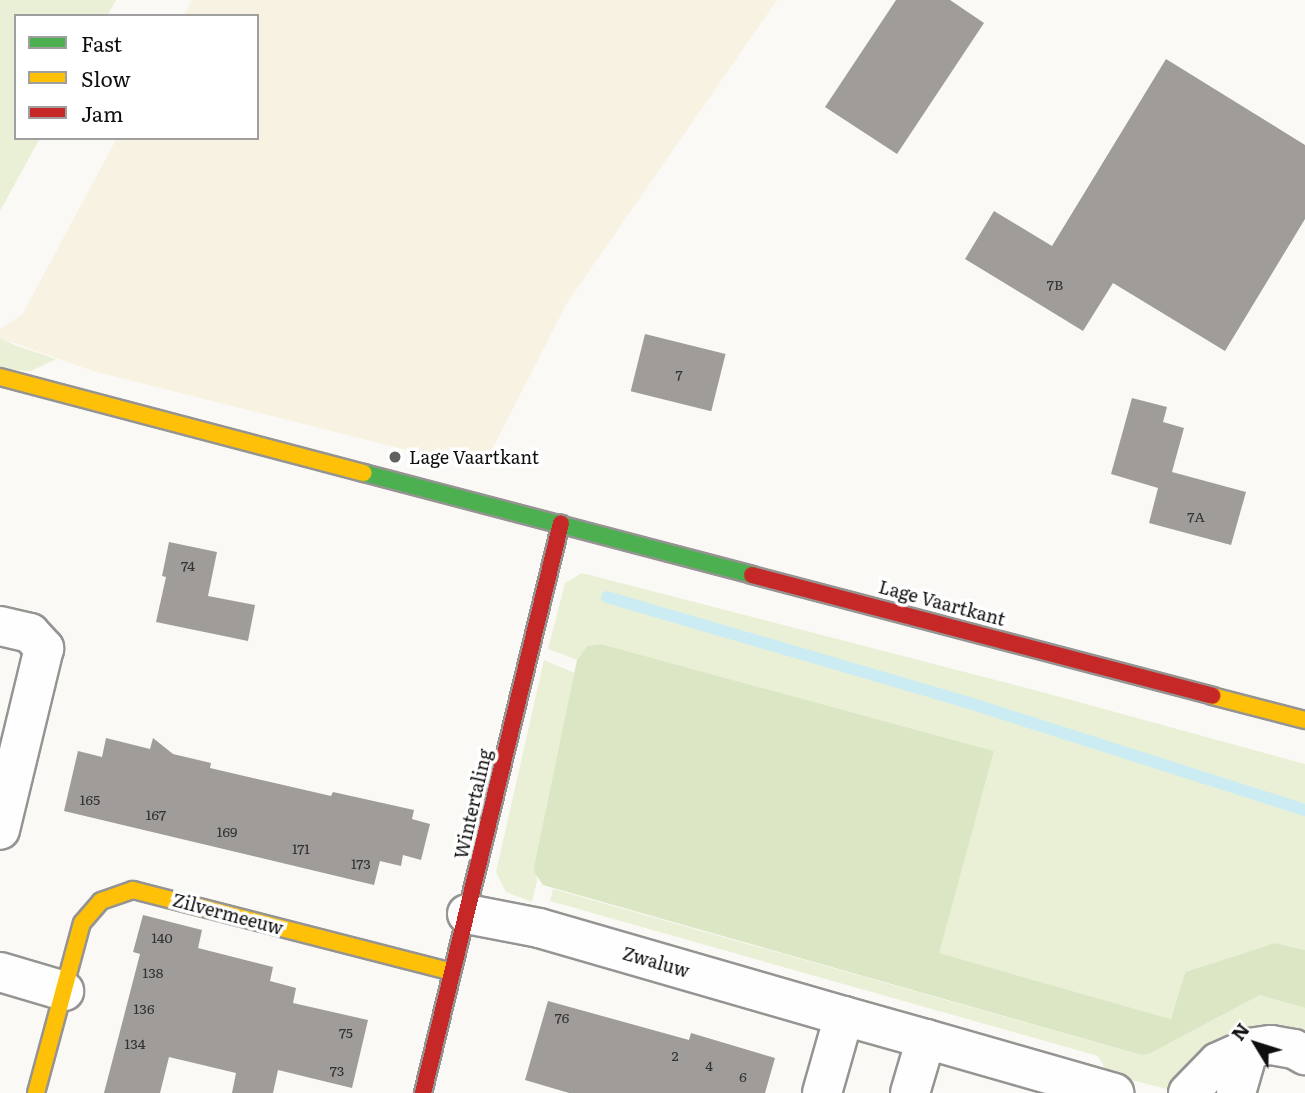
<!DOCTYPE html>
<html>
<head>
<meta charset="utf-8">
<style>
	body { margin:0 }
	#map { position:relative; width:1305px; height:1093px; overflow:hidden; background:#fbf9f5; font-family:Literata,serif }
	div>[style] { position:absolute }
	.farmland>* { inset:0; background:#f7f2e2 }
	.green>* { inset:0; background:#e9f0d6 }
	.forest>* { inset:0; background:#dbe7c4 }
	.stream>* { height:12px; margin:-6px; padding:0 6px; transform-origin:6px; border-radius:6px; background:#ccecf4 }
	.building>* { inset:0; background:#9f9c9a; transform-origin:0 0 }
	.roads { filter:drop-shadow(2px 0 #959493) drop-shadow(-2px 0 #959493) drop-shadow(0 2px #959493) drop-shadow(0 -2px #959493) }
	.street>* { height:38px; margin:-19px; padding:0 19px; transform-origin:19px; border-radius:19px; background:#fefefe }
	.fast>* { height:16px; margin:-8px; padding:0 8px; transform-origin:8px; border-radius:8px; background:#4caf50 }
	.slow>* { height:16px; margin:-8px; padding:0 8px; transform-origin:8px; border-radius:8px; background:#ffc107 }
	.jam>* { height:16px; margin:-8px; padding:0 8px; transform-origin:8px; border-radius:8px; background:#c62828 }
	.dots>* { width:19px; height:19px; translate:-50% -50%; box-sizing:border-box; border:4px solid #fff; border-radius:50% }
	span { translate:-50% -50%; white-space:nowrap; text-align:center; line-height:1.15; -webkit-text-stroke:7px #fff; paint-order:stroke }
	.number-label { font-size:14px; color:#333232 }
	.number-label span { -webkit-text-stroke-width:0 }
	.poi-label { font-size:18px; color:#0f0f0f }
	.left { translate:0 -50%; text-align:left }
	.street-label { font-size:18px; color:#0f0f0f }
	.legend { position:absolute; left:14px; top:14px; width:245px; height:126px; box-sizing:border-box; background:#fff; border:2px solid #9f9f9f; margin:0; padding:9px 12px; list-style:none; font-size:21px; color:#0f0f0f }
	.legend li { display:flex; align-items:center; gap:14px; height:35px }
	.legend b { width:35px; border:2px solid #9f9f9f }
	.north { position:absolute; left:1221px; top:1009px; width:70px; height:70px; -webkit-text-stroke:5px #fff; paint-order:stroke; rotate:308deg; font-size:19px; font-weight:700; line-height:28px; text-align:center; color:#0f0f0f }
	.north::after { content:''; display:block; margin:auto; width:24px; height:32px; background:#0f0f0f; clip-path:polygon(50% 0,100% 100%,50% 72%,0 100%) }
</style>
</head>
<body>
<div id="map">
	<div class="farmland">
		<i style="clip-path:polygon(192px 0,777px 0,567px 303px,482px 469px,93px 371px,0 338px,0 329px,22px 315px,117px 138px,257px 138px,257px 16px,184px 16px)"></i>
	</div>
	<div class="green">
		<i style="clip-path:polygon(0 0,116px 0,107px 16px,16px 16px,16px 138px,40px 138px,0 211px)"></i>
		<i style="clip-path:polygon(0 338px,17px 346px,56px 359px,31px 371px,0 369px)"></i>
		<i style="clip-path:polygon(582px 573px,1042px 692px,1305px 764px,1305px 950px,1275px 943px,1185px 972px,1171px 1019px,938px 953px,994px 751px,601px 644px,587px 646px,577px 660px,548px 649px,565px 583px)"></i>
		<i style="clip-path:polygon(544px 660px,575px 673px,535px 862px,537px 881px,532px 902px,506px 892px,496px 872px)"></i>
		<i style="clip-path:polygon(553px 889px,1140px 1055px,1149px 1054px,1260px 995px,1305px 1008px,1305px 1039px,1174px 1091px,1108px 1074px,1098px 1056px,550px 901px)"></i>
	</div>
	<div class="forest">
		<i style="clip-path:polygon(601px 644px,994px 751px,939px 953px,1171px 1019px,1185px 972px,1275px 943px,1305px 950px,1305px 1008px,1260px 995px,1149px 1054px,1141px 1055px,543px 885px,534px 872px,535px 862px,577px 660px,587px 646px)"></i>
	</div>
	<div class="stream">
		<i style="left:607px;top:597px;width:391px;rotate:16.3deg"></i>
		<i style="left:982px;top:707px;width:339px;rotate:17.7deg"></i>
	</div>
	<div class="building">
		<i style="clip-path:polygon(896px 0,950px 0,984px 23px,897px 154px,825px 107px)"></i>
		<i style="clip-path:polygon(1166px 59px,1305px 145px,1305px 219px,1225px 351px,1113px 283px,1083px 331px,965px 259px,994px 211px,1052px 246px)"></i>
		<i style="left:645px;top:334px;width:83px;height:59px;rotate:14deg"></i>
		<i style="clip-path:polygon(1132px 398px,1167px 407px,1163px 422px,1184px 428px,1172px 472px,1246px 492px,1231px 545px,1149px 523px,1158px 488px,1111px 474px)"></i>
		<i style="clip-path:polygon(169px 542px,217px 552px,208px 596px,255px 605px,248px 641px,156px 622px,166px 577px,162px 576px)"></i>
		<i style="clip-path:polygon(106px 738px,150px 749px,153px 738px,173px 754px,211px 763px,210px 768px,331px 796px,333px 792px,414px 810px,412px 819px,430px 824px,421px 860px,403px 855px,401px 866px,380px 861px,374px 885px,64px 811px,78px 751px,102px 757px)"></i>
		<i style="clip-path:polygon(143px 915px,202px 930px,198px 948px,273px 967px,270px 981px,296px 988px,293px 1003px,368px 1020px,352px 1088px,278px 1070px,273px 1093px,232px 1093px,236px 1073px,169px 1057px,160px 1093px,104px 1093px,140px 954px,133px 952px)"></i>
		<i style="clip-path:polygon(548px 1001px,689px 1040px,691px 1033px,775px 1058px,765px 1093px,569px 1093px,525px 1080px)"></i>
	</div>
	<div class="roads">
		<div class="street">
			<i style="left:0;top:626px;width:31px;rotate:13deg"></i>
			<i style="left:30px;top:633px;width:21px;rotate:47deg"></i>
			<i style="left:44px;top:648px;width:187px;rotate:103.6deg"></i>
			<i style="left:467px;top:914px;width:73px;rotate:11deg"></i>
			<i style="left:539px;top:928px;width:317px;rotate:16.1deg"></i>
			<i style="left:0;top:972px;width:67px;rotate:16.5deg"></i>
			<i style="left:926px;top:1039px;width:196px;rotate:16deg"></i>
			<i style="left:822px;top:1093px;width:80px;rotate:-74.1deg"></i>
			<i style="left:844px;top:1016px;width:85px;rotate:15.7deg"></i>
			<i style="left:926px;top:1039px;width:56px;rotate:106.5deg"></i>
			<i style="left:1188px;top:1093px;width:43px;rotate:-45.9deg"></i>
			<i style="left:1218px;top:1062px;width:34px;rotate:-24deg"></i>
			<i style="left:1249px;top:1048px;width:22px;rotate:-8deg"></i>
			<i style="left:1271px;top:1045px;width:23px;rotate:10deg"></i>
			<i style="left:1294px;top:1049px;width:13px;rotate:29deg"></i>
			<i style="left:1236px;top:1093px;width:47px;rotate:-73.9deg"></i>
		</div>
		<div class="fast">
			<i style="left:364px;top:473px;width:401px;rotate:14.7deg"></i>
		</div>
		<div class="slow">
			<i style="left:0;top:377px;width:376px;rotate:14.8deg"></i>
			<i style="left:1212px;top:696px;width:96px;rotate:14.5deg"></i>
			<i style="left:36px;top:1093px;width:176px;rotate:-74.9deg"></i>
			<i style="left:82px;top:923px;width:29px;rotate:-49deg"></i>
			<i style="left:101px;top:901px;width:34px;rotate:-19deg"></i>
			<i style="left:133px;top:890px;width:329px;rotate:14.4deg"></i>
		</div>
		<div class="jam">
			<i style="left:752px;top:575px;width:476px;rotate:14.7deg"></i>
			<i style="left:423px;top:1093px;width:586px;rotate:-76.39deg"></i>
		</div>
	</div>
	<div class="dots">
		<i style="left:395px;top:457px;background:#626160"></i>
	</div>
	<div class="number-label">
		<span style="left:1055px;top:284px">7B</span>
		<span style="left:679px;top:374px">7</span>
		<span style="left:1196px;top:516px">7A</span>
		<span style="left:188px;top:565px">74</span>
		<span style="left:90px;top:799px">165</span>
		<span style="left:156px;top:814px">167</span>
		<span style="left:227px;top:831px">169</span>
		<span style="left:301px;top:848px">171</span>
		<span style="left:361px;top:863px">173</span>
		<span style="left:162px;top:937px">140</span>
		<span style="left:153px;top:972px">138</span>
		<span style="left:144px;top:1008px">136</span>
		<span style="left:562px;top:1017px">76</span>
		<span style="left:346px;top:1032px">75</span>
		<span style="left:135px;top:1043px">134</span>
		<span style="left:675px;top:1055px">2</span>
		<span style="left:709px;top:1065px">4</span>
		<span style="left:337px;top:1070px">73</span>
		<span style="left:743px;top:1076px">6</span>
	</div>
	<div class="poi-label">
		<span class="left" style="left:409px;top:457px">Lage Vaartkant</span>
	</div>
	<div class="street-label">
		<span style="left:942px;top:603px;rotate:15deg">Lage Vaartkant</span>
		<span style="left:473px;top:804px;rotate:-77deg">Wintertaling</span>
		<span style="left:228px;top:914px;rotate:15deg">Zilvermeeuw</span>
		<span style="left:656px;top:962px;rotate:16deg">Zwaluw</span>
	</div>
	<ul class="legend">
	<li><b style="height:9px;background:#4caf50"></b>Fast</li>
	<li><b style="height:9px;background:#ffc107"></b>Slow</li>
	<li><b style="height:9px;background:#c62828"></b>Jam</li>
	</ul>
	<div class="north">N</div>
</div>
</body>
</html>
